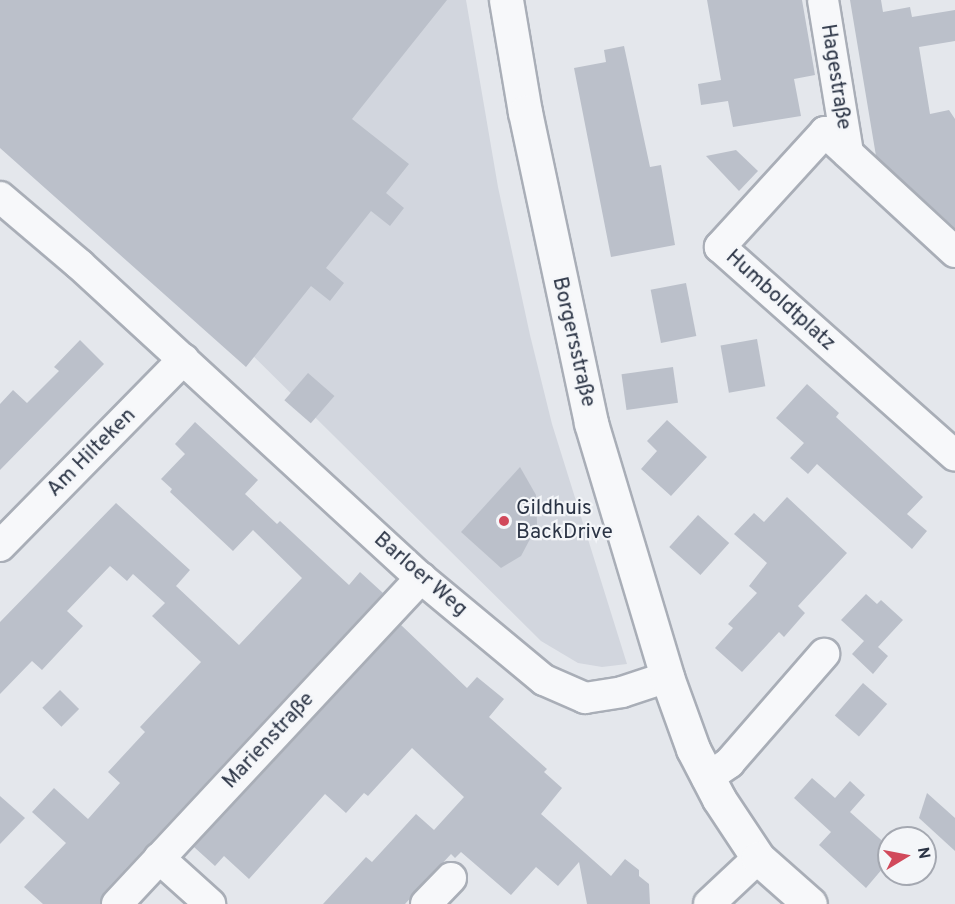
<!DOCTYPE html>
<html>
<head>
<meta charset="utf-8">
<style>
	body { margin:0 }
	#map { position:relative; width:955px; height:904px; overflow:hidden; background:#e4e7ec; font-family:Overpass,sans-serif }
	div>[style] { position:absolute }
	.built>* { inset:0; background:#d2d6de }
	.building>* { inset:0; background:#bbc0ca; transform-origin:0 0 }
	.roads { filter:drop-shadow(2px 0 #a9aeb7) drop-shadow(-2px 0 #a9aeb7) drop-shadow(0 2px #a9aeb7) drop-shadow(0 -2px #a9aeb7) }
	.minor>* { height:30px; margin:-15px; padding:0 15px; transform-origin:15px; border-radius:15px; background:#f7f8fa }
	.tertiary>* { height:33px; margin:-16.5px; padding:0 16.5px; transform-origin:16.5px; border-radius:16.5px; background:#f7f8fa }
	.dots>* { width:16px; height:16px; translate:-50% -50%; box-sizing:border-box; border:3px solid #f4f6f9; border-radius:50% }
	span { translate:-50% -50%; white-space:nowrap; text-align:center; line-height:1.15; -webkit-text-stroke:4.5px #f4f6f9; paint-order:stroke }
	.street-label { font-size:21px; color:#2b3445 }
	.poi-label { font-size:21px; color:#2b3445 }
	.left { translate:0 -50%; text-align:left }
	.north { position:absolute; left:877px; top:826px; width:60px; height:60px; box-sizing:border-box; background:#f4f6f9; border:2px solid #a4a8b1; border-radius:50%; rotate:80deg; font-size:16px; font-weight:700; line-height:24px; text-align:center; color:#2b3445 }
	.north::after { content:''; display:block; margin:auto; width:21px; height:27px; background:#d1495b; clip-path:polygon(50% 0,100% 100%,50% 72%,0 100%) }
</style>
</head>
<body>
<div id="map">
	<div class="built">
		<i style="clip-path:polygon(0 0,466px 0,498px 187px,530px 335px,552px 424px,627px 664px,602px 667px,578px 663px,541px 641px,130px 234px)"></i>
	</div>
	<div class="building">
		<i style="clip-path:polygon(0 0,447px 0,352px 119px,409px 164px,386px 193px,404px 208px,390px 226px,371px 211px,326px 268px,344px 283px,330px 301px,311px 286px,246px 367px,0 148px)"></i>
		<i style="clip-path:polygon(707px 0,802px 0,815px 75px,794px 79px,801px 116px,733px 127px,728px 101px,701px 105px,698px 84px,721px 80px)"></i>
		<i style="clip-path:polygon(850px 0,881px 0,883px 12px,910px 7px,912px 17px,955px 10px,955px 41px,919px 47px,930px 114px,949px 110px,955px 119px,955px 228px,876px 156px)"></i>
		<i style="clip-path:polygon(624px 46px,650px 167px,661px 165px,675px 245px,611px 257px,574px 68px,606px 62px,604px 50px)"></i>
		<i style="clip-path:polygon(736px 150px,758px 171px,739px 191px,706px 156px)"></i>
		<i style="left:686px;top:283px;width:54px;height:36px;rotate:79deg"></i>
		<i style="left:757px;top:339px;width:48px;height:37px;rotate:80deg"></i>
		<i style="clip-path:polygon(80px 340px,104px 364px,0 470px,0 404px,13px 390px,27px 403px,59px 371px,54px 367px)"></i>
		<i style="left:673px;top:367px;width:36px;height:52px;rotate:82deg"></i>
		<i style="left:308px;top:373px;width:35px;height:36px;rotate:41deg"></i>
		<i style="clip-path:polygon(807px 384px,839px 413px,836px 417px,923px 497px,907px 514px,927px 531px,912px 549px,817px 464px,808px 474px,790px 458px,804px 443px,776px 418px)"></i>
		<i style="clip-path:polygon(667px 420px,707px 457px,671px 496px,641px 469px,657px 451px,647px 441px)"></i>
		<i style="clip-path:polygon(195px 422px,258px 480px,245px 494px,277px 524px,280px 521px,349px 585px,360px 572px,383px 593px,104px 892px,100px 904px,43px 904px,24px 887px,66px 843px,32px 812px,54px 788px,88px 819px,120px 783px,108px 772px,145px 732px,140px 727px,201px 662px,152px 616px,165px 603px,133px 574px,127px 581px,110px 566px,67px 611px,83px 626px,42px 670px,32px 661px,0 694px,0 622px,116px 503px,190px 570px,176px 586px,239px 645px,302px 578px,253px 530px,233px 551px,170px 492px,172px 489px,161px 479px,185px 454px,175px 444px)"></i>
		<i style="clip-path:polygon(520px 467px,536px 495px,537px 526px,521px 556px,501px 568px,461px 532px)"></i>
		<i style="clip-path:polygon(787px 497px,847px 553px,798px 606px,805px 613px,784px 637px,779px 632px,742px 672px,715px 648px,733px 628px,728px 624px,757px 593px,749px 586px,767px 563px,734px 534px,754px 513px,764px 522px)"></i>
		<i style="left:698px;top:515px;width:42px;height:43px;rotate:42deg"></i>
		<i style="clip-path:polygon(866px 594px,877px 604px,881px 600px,903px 620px,878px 647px,888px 656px,873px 674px,852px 654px,864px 641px,841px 620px)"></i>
		<i style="clip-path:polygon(401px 625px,467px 688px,477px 677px,504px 699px,489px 717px,547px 769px,544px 772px,562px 788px,541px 814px,611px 876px,625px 859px,639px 870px,639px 876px,649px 884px,650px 904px,587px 904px,579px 862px,558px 886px,536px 867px,511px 895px,461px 852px,455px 858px,451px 854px,405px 904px,323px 904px,366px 857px,372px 862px,416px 814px,434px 830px,464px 797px,412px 748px,368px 796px,364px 793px,346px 813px,325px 794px,249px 879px,224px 856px,215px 866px,194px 847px)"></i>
		<i style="left:863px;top:683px;width:32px;height:43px;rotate:41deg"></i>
		<i style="left:60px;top:690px;width:27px;height:25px;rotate:45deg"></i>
		<i style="clip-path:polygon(812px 778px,835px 798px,850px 781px,865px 795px,850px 812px,888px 846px,880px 854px,889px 861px,866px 888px,819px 845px,831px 832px,794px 798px)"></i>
		<i style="clip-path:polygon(927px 793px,955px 818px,955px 851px,919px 818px)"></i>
		<i style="clip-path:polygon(0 796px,25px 818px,0 844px)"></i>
	</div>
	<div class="roads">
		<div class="minor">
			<i style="left:823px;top:0;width:155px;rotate:80.7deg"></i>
			<i style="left:0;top:197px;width:104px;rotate:40.3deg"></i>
			<i style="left:79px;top:264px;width:464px;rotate:42.6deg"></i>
			<i style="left:421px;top:578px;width:160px;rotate:39.7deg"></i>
			<i style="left:544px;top:680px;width:45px;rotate:23.7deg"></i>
			<i style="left:585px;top:698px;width:37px;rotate:-9deg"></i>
			<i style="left:622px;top:692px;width:47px;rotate:-18.4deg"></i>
			<i style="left:955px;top:252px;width:177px;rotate:-137.3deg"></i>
			<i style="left:825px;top:132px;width:156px;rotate:132.4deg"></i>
			<i style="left:720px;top:247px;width:314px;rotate:41.6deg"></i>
			<i style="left:0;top:546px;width:262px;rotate:-45.5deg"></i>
			<i style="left:707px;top:778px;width:27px;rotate:-34deg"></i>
			<i style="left:729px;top:763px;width:145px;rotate:-48.9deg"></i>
			<i style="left:159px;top:858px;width:69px;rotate:42deg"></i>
			<i style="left:117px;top:904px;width:446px;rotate:-47deg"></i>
			<i style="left:426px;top:904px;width:36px;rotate:-46deg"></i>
			<i style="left:709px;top:904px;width:67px;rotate:-43.2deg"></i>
		</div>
		<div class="tertiary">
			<i style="left:506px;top:0;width:114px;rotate:80.4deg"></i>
			<i style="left:525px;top:112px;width:318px;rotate:78deg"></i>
			<i style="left:591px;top:423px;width:265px;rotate:73.3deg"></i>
			<i style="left:667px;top:677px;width:77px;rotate:70.1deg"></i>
			<i style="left:693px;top:749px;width:56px;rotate:62.5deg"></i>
			<i style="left:719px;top:799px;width:71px;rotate:56.5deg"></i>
			<i style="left:758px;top:858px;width:69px;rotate:41.5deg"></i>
		</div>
	</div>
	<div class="dots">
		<i style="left:504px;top:521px;background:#d1495b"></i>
	</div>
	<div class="street-label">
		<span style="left:835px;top:77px;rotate:81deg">Hagestraße</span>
		<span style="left:780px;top:301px;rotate:42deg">Humboldtplatz</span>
		<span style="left:573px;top:342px;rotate:77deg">Borgersstraße</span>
		<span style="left:92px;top:453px;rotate:-45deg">Am Hilteken</span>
		<span style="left:420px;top:575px;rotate:41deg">Barloer Weg</span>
		<span style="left:269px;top:741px;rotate:-47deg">Marienstraße</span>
	</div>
	<div class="poi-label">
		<span class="left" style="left:516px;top:521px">Gildhuis<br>BackDrive</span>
	</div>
	<div class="north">N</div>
</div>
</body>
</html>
